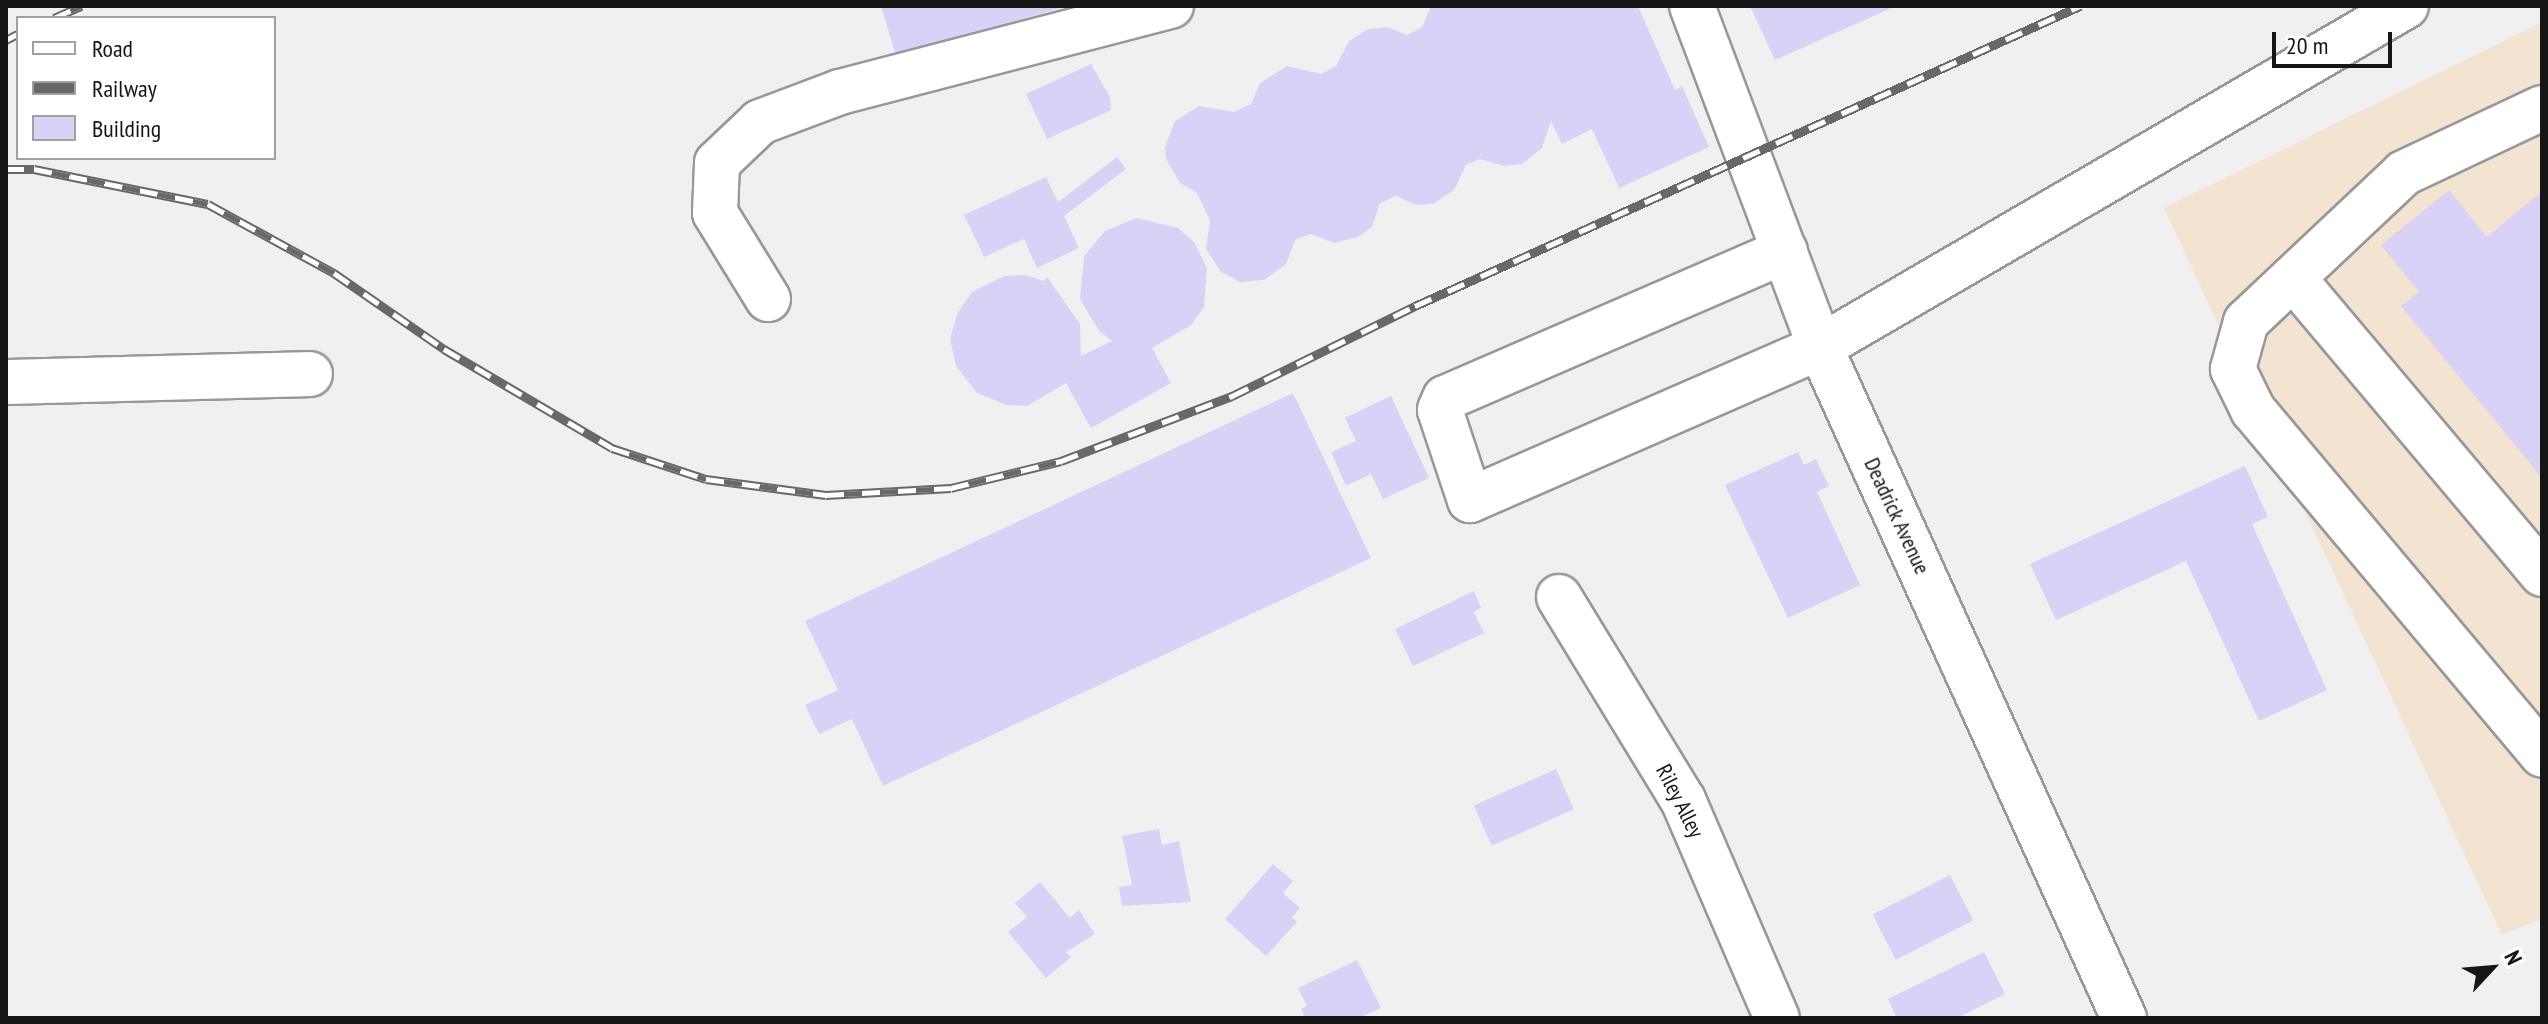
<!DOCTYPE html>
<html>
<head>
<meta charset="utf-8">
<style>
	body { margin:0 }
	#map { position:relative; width:2548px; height:1024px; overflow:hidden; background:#f0f0f1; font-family:"PT Sans Narrow",sans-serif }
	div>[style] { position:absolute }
	.commercial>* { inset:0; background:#f2e4d1 }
	.building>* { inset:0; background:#dad2f6; transform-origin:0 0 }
	.roads { filter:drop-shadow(2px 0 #98989a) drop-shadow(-2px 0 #98989a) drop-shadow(0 2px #98989a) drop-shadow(0 -2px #98989a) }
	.minor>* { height:44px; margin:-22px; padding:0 22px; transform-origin:22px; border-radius:22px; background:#fff }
	.rail>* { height:9px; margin-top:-4.5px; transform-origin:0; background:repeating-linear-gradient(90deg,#fff 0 18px,#686869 0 36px); box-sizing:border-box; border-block:2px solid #686869 }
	span { translate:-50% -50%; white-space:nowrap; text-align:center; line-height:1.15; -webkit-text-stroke:7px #fff; paint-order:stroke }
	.street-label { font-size:22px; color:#151516 }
	.frame { position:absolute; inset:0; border:8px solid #151516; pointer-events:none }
	.legend { position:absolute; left:16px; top:16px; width:260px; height:144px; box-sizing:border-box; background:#fff; border:2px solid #a1a1a2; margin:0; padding:10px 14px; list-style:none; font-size:24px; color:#151516 }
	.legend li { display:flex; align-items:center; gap:16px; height:40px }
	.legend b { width:40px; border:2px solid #a1a1a2 }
	.north { position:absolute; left:2452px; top:928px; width:80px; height:80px; -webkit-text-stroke:6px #fff; paint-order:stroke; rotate:64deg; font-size:22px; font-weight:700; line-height:32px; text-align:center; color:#151516 }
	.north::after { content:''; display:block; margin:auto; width:28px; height:36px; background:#151516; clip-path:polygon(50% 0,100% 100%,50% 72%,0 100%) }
	.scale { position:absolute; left:2272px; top:32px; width:120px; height:36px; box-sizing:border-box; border:4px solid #151516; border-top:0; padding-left:10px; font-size:24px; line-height:28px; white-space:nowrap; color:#151516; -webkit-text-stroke:6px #fff; paint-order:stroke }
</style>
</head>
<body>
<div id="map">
	<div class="commercial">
		<i style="clip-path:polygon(2542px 22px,2542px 919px,2502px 935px,2164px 208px)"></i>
	</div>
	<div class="building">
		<i style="clip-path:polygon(881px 6px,1064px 6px,1064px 7px,896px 56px)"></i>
		<i style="clip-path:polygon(1431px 6px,1638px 6px,1675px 90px,1682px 86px,1709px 147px,1619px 188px,1592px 129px,1562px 144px,1551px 121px,1542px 148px,1522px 164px,1504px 166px,1480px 159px,1466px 165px,1454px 190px,1433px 204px,1417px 205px,1396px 196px,1380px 203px,1372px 227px,1358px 237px,1334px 243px,1310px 234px,1295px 240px,1286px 264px,1264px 280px,1240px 282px,1221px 272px,1206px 249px,1210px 220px,1197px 193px,1180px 183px,1166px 159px,1165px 147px,1175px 121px,1199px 106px,1234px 112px,1251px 104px,1260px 83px,1287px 66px,1321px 74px,1336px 66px,1349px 41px,1368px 29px,1388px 27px,1407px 35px,1422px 27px)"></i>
		<i style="clip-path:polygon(1750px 6px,1896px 6px,1775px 60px)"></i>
		<i style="clip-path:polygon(1091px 64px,1110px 97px,1111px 110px,1047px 139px,1026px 94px)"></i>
		<i style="clip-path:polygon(1117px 157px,1126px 169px,1064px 216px,1079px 248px,1037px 268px,1024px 239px,984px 257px,964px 215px,1046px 177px,1058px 202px)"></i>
		<i style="clip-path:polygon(2449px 190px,2487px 237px,2542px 191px,2542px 478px,2401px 306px,2419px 292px,2381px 245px)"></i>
		<i style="clip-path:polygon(1136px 218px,1178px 228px,1194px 242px,1207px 268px,1204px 307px,1191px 325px,1152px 348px,1171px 383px,1091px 428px,1066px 383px,1027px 406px,1006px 405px,977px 393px,956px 366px,950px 339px,957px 314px,972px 292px,1004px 276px,1026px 275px,1044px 281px,1047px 277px,1080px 324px,1081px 356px,1112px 341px,1099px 331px,1080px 299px,1084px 256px,1105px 231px)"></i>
		<i style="clip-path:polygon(1293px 393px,1371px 558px,883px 786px,852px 719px,819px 734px,805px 705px,838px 690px,805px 621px)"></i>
		<i style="clip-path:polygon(1391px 396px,1429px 478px,1383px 499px,1371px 474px,1346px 486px,1331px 452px,1356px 441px,1345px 418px)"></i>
		<i style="clip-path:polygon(1798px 452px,1804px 465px,1816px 459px,1829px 486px,1817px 492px,1860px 585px,1788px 618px,1725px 485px)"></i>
		<i style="clip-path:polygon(2245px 466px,2268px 517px,2252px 524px,2327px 690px,2259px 721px,2186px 561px,2056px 620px,2030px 564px)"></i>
		<i style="clip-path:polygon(1474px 591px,1481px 608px,1474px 612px,1484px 633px,1413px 666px,1395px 629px)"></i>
		<i style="left:1556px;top:769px;width:44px;height:90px;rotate:66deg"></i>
		<i style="clip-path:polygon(1159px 829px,1162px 845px,1179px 841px,1191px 902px,1122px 906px,1119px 887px,1132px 885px,1122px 836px)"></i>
		<i style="clip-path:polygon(1273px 864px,1293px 881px,1283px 893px,1300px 908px,1292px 917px,1297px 922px,1266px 956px,1225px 919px)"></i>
		<i style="left:1950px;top:875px;width:51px;height:87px;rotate:63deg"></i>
		<i style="clip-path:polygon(1040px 882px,1070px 918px,1079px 910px,1095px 934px,1066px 952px,1071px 957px,1046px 978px,1008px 932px,1027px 917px,1015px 903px)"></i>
		<i style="clip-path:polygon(1984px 952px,2005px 994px,1957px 1018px,1897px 1018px,1888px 999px)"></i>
		<i style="clip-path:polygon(1357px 960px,1381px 1008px,1359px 1018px,1305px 1018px,1301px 1009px,1307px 1006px,1298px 988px)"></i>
	</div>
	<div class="roads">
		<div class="minor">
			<i style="left:1692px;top:6px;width:364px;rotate:69.4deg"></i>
			<i style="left:1820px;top:347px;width:737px;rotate:65.63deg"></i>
			<i style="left:2542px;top:108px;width:153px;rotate:154.8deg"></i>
			<i style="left:2404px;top:173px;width:217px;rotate:136.7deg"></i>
			<i style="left:2246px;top:322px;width:49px;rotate:105.5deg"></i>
			<i style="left:2233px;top:369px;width:46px;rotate:64deg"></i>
			<i style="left:2253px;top:410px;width:450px;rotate:50deg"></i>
			<i style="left:1785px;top:251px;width:370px;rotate:156.6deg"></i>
			<i style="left:1445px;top:398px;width:13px;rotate:113deg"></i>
			<i style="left:1440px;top:410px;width:95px;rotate:71.6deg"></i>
			<i style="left:1470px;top:500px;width:382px;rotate:-23.6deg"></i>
			<i style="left:1820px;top:347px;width:678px;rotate:-30.2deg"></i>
			<i style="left:2293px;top:278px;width:387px;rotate:49.9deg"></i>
			<i style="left:768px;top:299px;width:101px;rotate:-121.6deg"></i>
			<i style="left:715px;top:213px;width:50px;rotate:-87.7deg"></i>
			<i style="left:717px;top:163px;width:59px;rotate:-43.6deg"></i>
			<i style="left:760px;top:122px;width:85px;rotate:-20.6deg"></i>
			<i style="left:840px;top:92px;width:342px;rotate:-14.6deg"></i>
			<i style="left:6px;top:382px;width:304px;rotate:-1.5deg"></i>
			<i style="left:1559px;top:597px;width:238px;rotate:58.6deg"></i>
			<i style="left:1683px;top:800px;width:237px;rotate:66.7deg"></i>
		</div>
	</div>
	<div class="rail">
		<i style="left:54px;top:18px;width:30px;rotate:-24deg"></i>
		<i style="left:6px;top:40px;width:13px;rotate:-27deg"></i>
		<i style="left:6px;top:169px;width:28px"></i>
		<i style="left:34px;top:169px;width:177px;rotate:11.4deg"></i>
		<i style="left:208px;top:204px;width:144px;rotate:28.7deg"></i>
		<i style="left:334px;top:273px;width:134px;rotate:34.6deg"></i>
		<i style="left:444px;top:349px;width:195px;rotate:30.5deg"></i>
		<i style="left:612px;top:448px;width:99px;rotate:18.3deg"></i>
		<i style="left:706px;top:479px;width:121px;rotate:7.6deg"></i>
		<i style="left:826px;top:495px;width:125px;rotate:-3.2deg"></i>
		<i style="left:951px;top:488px;width:113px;rotate:-13.8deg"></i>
		<i style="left:1061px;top:461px;width:183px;rotate:-20.8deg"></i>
		<i style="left:1232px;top:396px;width:204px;rotate:-26.2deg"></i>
		<i style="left:1415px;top:306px;width:730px;rotate:-24.28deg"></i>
	</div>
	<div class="street-label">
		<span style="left:1897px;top:516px;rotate:65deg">Deadrick Avenue</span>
		<span style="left:1680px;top:801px;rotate:63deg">Riley Alley</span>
	</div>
	<div class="frame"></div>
	<ul class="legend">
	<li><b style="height:10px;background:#fff"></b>Road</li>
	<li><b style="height:10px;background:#686869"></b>Railway</li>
	<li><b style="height:22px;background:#dad2f6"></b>Building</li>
	</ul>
	<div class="north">N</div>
	<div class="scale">20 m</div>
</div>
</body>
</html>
